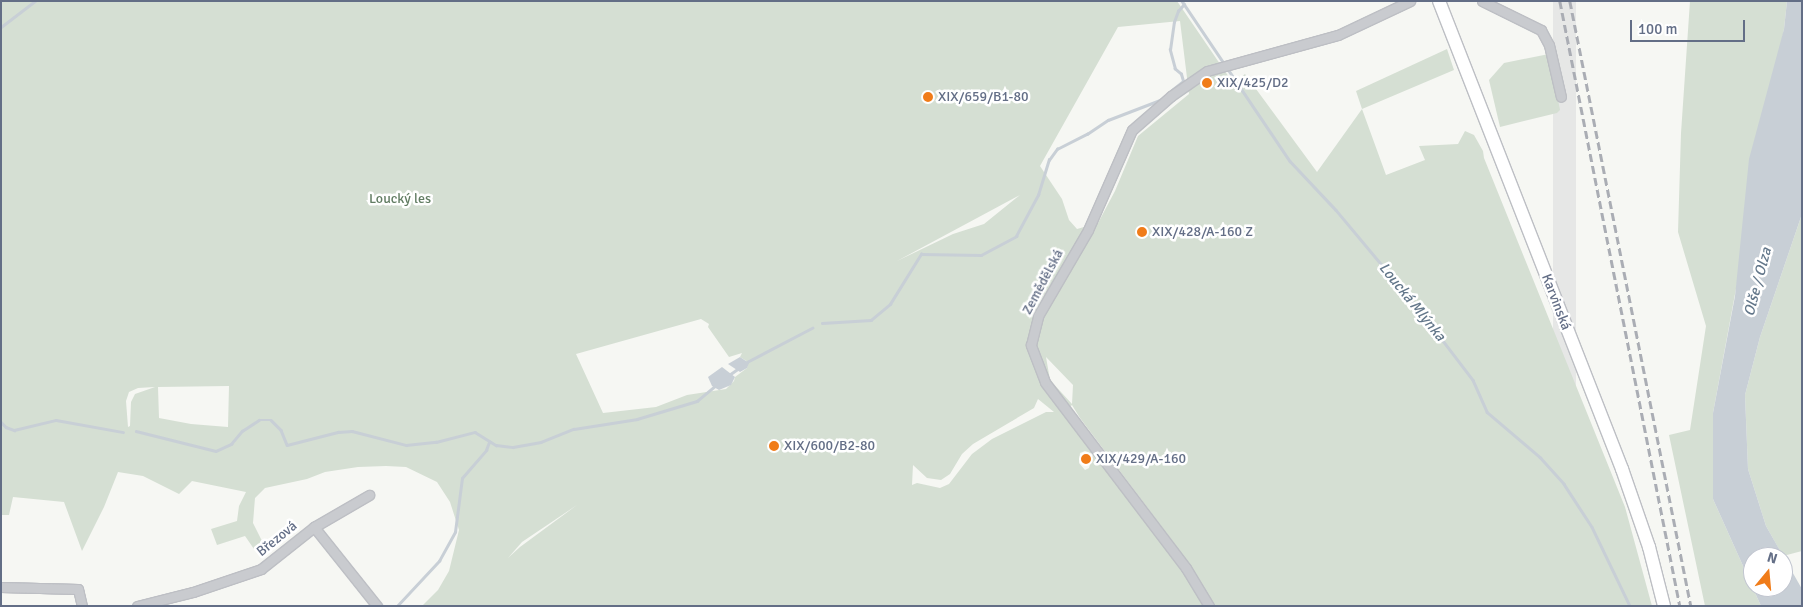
<!DOCTYPE html>
<html>
<head>
<meta charset="utf-8">
<style>
	body { margin:0 }
	#map { position:relative; width:1803px; height:607px; overflow:hidden; background:#f6f7f3; font-family:Signika,sans-serif }
	div>[style] { position:absolute }
	.built>* { inset:0; background:#e6e7e6; transform-origin:0 0 }
	.green>* { inset:0; background:#d5dfd3 }
	.water>* { inset:0; background:#c8cfd6 }
	.stream>* { height:2.5px; margin:-1.25px; padding:0 1.25px; transform-origin:1.25px; border-radius:1.25px; background:#c8cfd6 }
	.roads { filter:drop-shadow(1px 0 #bdbfc4) drop-shadow(-1px 0 #bdbfc4) drop-shadow(0 1px #bdbfc4) drop-shadow(0 -1px #bdbfc4) }
	.minor>* { height:9px; margin:-4.5px; padding:0 4.5px; transform-origin:4.5px; border-radius:4.5px; background:#c9cbcf }
	.primary>* { height:12px; margin:-6px; padding:0 6px; transform-origin:6px; border-radius:6px; background:#fff }
	.rail>* { height:2.5px; margin-top:-1.25px; transform-origin:0; background:repeating-linear-gradient(90deg,#aaadb4 0 8px,transparent 0 12px) }
	.dots>* { width:14px; height:14px; translate:-50% -50%; box-sizing:border-box; border:2px solid #fff; border-radius:50% }
	span { translate:-50% -50%; white-space:nowrap; text-align:center; line-height:1.15; -webkit-text-stroke:5px #fff; paint-order:stroke }
	.poi-label { font-size:14px; color:#636e86 }
	.left { translate:0 -50%; text-align:left }
	.park-label { font-size:14px; color:#627d63 }
	.street-label { font-size:14px; color:#636e86 }
	.water-label { font-size:15px; color:#63778a; font-style:italic }
	.frame { position:absolute; inset:0; border:2px solid #636e86; pointer-events:none }
	.north { position:absolute; left:1743px; top:547px; width:50px; height:50px; box-sizing:border-box; background:#fff; border:1px solid #c1c5cf; border-radius:50%; rotate:17deg; font-size:14px; font-weight:700; line-height:20px; text-align:center; color:#636e86 }
	.north::after { content:''; display:block; margin:auto; width:18px; height:22px; background:#f07c19; clip-path:polygon(50% 0,100% 100%,50% 72%,0 100%) }
	.scale { position:absolute; left:1630px; top:20px; width:115px; height:22px; box-sizing:border-box; border:2px solid #636e86; border-top:0; padding-left:6px; font-size:15px; line-height:18px; white-space:nowrap; color:#636e86; -webkit-text-stroke:4px #fff; paint-order:stroke }
</style>
</head>
<body>
<div id="map">
	<div class="built">
		<i style="left:1553px;top:1px;width:23px;height:617px"></i>
	</div>
	<div class="green">
		<i style="clip-path:polygon(evenodd,1px 1px,1177px 1px,1233px 83px,1245px 74px,1317px 172px,1362px 109px,1356px 91px,1447px 49px,1454px 70px,1362px 109px,1386px 175px,1425px 160px,1419px 146px,1458px 144px,1465px 131px,1474px 135px,1483px 151px,1484px 158px,1625px 507px,1652px 606px,1214px 606px,1177px 547px,1080px 418px,1072px 405px,1063px 413px,1077px 427px,1147px 516px,1206px 606px,422px 606px,438px 590px,449px 571px,459px 530px,450px 502px,437px 482px,406px 467px,386px 466px,358px 467px,325px 472px,307px 479px,265px 488px,255px 498px,253px 523px,262px 541px,254px 549px,245px 536px,217px 545px,211px 529px,237px 521px,239px 506px,246px 492px,192px 481px,179px 494px,143px 476px,118px 472px,104px 507px,82px 551px,64px 502px,13px 497px,9px 515px,1px 515px,1px 1px,1180px 21px,1189px 94px,1138px 136px,1115px 191px,1098px 223px,1077px 229px,1069px 220px,1062px 199px,1040px 166px,1118px 27px,1180px 21px,1px 1px,1020px 195px,984px 224px,953px 234px,897px 261px,1020px 195px,1px 1px,701px 319px,709px 324px,708px 327px,729px 357px,742px 353px,740px 357px,748px 362px,747px 368px,735px 377px,734px 381px,726px 389px,687px 395px,656px 407px,603px 413px,576px 354px,701px 319px,1px 1px,1046px 357px,1073px 385px,1072px 404px,1050px 380px,1046px 357px,1px 1px,229px 386px,228px 427px,191px 424px,159px 418px,158px 387px,229px 386px,1px 1px,155px 387px,135px 394px,131px 402px,130px 426px,128px 427px,126px 401px,129px 392px,138px 388px,155px 387px,1px 1px,1038px 399px,1054px 412px,1046px 412px,992px 439px,972px 454px,949px 484px,940px 488px,917px 483px,912px 485px,913px 465px,927px 478px,941px 480px,950px 474px,962px 454px,973px 444px,1034px 408px,1038px 399px,1px 1px,1085px 451px,1093px 454px,1089px 468px,1085px 470px,1079px 463px,1080px 453px,1085px 451px,1px 1px,577px 505px,520px 547px,508px 558px,522px 542px,577px 505px)"></i>
		<i style="clip-path:polygon(1690px 1px,1787px 1px,1784px 29px,1713px 413px,1713px 499px,1761px 606px,1705px 606px,1669px 435px,1690px 430px,1706px 326px,1678px 232px,1681px 133px)"></i>
		<i style="clip-path:polygon(1549px 54px,1560px 110px,1557px 113px,1500px 127px,1489px 80px,1504px 63px)"></i>
		<i style="clip-path:polygon(1802px 214px,1802px 551px,1783px 556px,1766px 526px,1748px 469px,1745px 395px,1760px 337px)"></i>
	</div>
	<div class="water">
		<i style="clip-path:polygon(evenodd,1787px 1px,1802px 1px,1802px 214px,1760px 337px,1745px 395px,1748px 469px,1766px 526px,1802px 589px,1802px 606px,1761px 606px,1713px 499px,1713px 413px,1735px 296px,1749px 159px,1784px 29px,1787px 1px,1753px 557px,1783px 557px,1783px 587px,1753px 587px,1753px 557px)"></i>
		<i style="clip-path:polygon(740px 357px,749px 363px,747px 368px,740px 372px,728px 364px)"></i>
		<i style="clip-path:polygon(722px 367px,735px 377px,731px 385px,719px 390px,712px 386px,708px 377px)"></i>
	</div>
	<div class="stream">
		<i style="left:1182px;top:1px;width:193px;rotate:56deg"></i>
		<i style="left:1290px;top:161px;width:67px;rotate:46.8deg"></i>
		<i style="left:1336px;top:210px;width:128px;rotate:50.1deg"></i>
		<i style="left:1418px;top:308px;width:91px;rotate:52.6deg"></i>
		<i style="left:1473px;top:380px;width:35px;rotate:66deg"></i>
		<i style="left:1487px;top:412px;width:70px;rotate:40.3deg"></i>
		<i style="left:1540px;top:457px;width:36px;rotate:48deg"></i>
		<i style="left:1564px;top:484px;width:51px;rotate:56.9deg"></i>
		<i style="left:1592px;top:527px;width:88px;rotate:64.3deg"></i>
		<i style="left:1px;top:27px;width:43px;rotate:-37.4deg"></i>
		<i style="left:1172px;top:90px;width:14px;rotate:-39deg"></i>
		<i style="left:1183px;top:81px;width:7px;rotate:-106deg"></i>
		<i style="left:1181px;top:74px;width:8px;rotate:-140deg"></i>
		<i style="left:1175px;top:69px;width:20px;rotate:-105deg"></i>
		<i style="left:1170px;top:50px;width:28px;rotate:-82deg"></i>
		<i style="left:1174px;top:22px;width:12px;rotate:-70deg"></i>
		<i style="left:1178px;top:11px;width:9px;rotate:-49deg"></i>
		<i style="left:822px;top:323px;width:49px;rotate:-3.5deg"></i>
		<i style="left:871px;top:320px;width:25px;rotate:-40deg"></i>
		<i style="left:890px;top:304px;width:59px;rotate:-58.2deg"></i>
		<i style="left:921px;top:254px;width:60px;rotate:1deg"></i>
		<i style="left:981px;top:255px;width:40px;rotate:-28deg"></i>
		<i style="left:1016px;top:236px;width:47px;rotate:-61.8deg"></i>
		<i style="left:1038px;top:195px;width:37px;rotate:-73deg"></i>
		<i style="left:1049px;top:160px;width:14px;rotate:-54deg"></i>
		<i style="left:1057px;top:149px;width:34px;rotate:-27deg"></i>
		<i style="left:1087px;top:134px;width:25px;rotate:-34deg"></i>
		<i style="left:1108px;top:120px;width:56px;rotate:-21deg"></i>
		<i style="left:745px;top:363px;width:76px;rotate:-27.6deg"></i>
		<i style="left:729px;top:375px;width:12px;rotate:-35deg"></i>
		<i style="left:1px;top:422px;width:7px;rotate:45deg"></i>
		<i style="left:6px;top:427px;width:9px;rotate:21deg"></i>
		<i style="left:14px;top:430px;width:43px;rotate:-13.4deg"></i>
		<i style="left:56px;top:420px;width:68px;rotate:10.2deg"></i>
		<i style="left:136px;top:431px;width:82px;rotate:14deg"></i>
		<i style="left:216px;top:451px;width:17px;rotate:-25deg"></i>
		<i style="left:231px;top:444px;width:17px;rotate:-50deg"></i>
		<i style="left:242px;top:431px;width:20px;rotate:-33deg"></i>
		<i style="left:259px;top:420px;width:12px"></i>
		<i style="left:271px;top:420px;width:14px;rotate:45deg"></i>
		<i style="left:281px;top:430px;width:16px;rotate:68deg"></i>
		<i style="left:287px;top:445px;width:53px;rotate:-14.3deg"></i>
		<i style="left:338px;top:432px;width:14px;rotate:-4deg"></i>
		<i style="left:352px;top:431px;width:56px;rotate:14.5deg"></i>
		<i style="left:406px;top:445px;width:30px;rotate:-6deg"></i>
		<i style="left:436px;top:442px;width:40px;rotate:-14.4deg"></i>
		<i style="left:475px;top:432px;width:25px;rotate:32deg"></i>
		<i style="left:496px;top:445px;width:17px;rotate:7deg"></i>
		<i style="left:513px;top:447px;width:28px;rotate:-10deg"></i>
		<i style="left:541px;top:442px;width:35px;rotate:-22deg"></i>
		<i style="left:574px;top:429px;width:64px;rotate:-9deg"></i>
		<i style="left:637px;top:419px;width:63px;rotate:-16.7deg"></i>
		<i style="left:697px;top:401px;width:23px;rotate:-40deg"></i>
		<i style="left:397px;top:606px;width:62px;rotate:-47deg"></i>
		<i style="left:439px;top:561px;width:33px;rotate:-61deg"></i>
		<i style="left:455px;top:532px;width:54px;rotate:-82.6deg"></i>
		<i style="left:462px;top:478px;width:37px;rotate:-49deg"></i>
		<i style="left:486px;top:450px;width:9px;rotate:-69deg"></i>
	</div>
	<div class="roads">
		<div class="minor">
			<i style="left:1482px;top:1px;width:66px;rotate:26.2deg"></i>
			<i style="left:1541px;top:30px;width:17px;rotate:62deg"></i>
			<i style="left:1549px;top:45px;width:53px;rotate:77deg"></i>
			<i style="left:314px;top:527px;width:101px;rotate:51.4deg"></i>
			<i style="left:1px;top:587px;width:77px;rotate:1.5deg"></i>
			<i style="left:78px;top:589px;width:17px;rotate:77deg"></i>
			<i style="left:137px;top:606px;width:58px;rotate:-14deg"></i>
			<i style="left:193px;top:592px;width:72px;rotate:-18.7deg"></i>
			<i style="left:261px;top:569px;width:68px;rotate:-38.4deg"></i>
			<i style="left:314px;top:527px;width:64px;rotate:-30.2deg"></i>
			<i style="left:1209px;top:606px;width:44px;rotate:-121.2deg"></i>
			<i style="left:1186px;top:568px;width:233px;rotate:-127.2deg"></i>
			<i style="left:1045px;top:382px;width:40px;rotate:-111deg"></i>
			<i style="left:1031px;top:345px;width:30px;rotate:-76deg"></i>
			<i style="left:1038px;top:316px;width:99px;rotate:-59.8deg"></i>
			<i style="left:1088px;top:230px;width:109px;rotate:-66.3deg"></i>
			<i style="left:1132px;top:130px;width:52px;rotate:-41.1deg"></i>
			<i style="left:1171px;top:96px;width:44px;rotate:-34.8deg"></i>
			<i style="left:1207px;top:71px;width:136px;rotate:-15.4deg"></i>
			<i style="left:1338px;top:35px;width:80px;rotate:-25.3deg"></i>
		</div>
		<div class="primary">
			<i style="left:1439px;top:1px;width:503px;rotate:68.64deg"></i>
			<i style="left:1622px;top:469px;width:83px;rotate:70.9deg"></i>
			<i style="left:1649px;top:547px;width:61px;rotate:75.7deg"></i>
		</div>
	</div>
	<div class="rail">
		<i style="left:1560px;top:1px;width:617px;rotate:78.78deg"></i>
		<i style="left:1570px;top:1px;width:617px;rotate:78.69deg"></i>
	</div>
	<div class="dots">
		<i style="left:1207px;top:83px;background:#f07c19"></i>
		<i style="left:928px;top:97px;background:#f07c19"></i>
		<i style="left:1142px;top:232px;background:#f07c19"></i>
		<i style="left:774px;top:446px;background:#f07c19"></i>
		<i style="left:1086px;top:459px;background:#f07c19"></i>
	</div>
	<div class="poi-label">
		<span class="left" style="left:1217px;top:83px">XIX/425/D2</span>
		<span class="left" style="left:938px;top:97px">XIX/659/B1-80</span>
		<span class="left" style="left:1152px;top:232px">XIX/428/A-160 Z</span>
		<span class="left" style="left:784px;top:446px">XIX/600/B2-80</span>
		<span class="left" style="left:1096px;top:459px">XIX/429/A-160</span>
	</div>
	<div class="park-label">
		<span style="left:400px;top:199px">Loucký les</span>
	</div>
	<div class="street-label">
		<span style="left:1043px;top:282px;rotate:-62deg">Zemědělská</span>
		<span style="left:1556px;top:302px;rotate:69deg">Karvinská</span>
		<span style="left:277px;top:539px;rotate:-39deg">Březová</span>
	</div>
	<div class="water-label">
		<span style="left:1758px;top:282px;rotate:-75deg">Olše / Olza</span>
		<span style="left:1412px;top:302px;rotate:51deg">Loucká Mlýnka</span>
	</div>
	<div class="frame"></div>
	<div class="north">N</div>
	<div class="scale">100 m</div>
</div>
</body>
</html>
